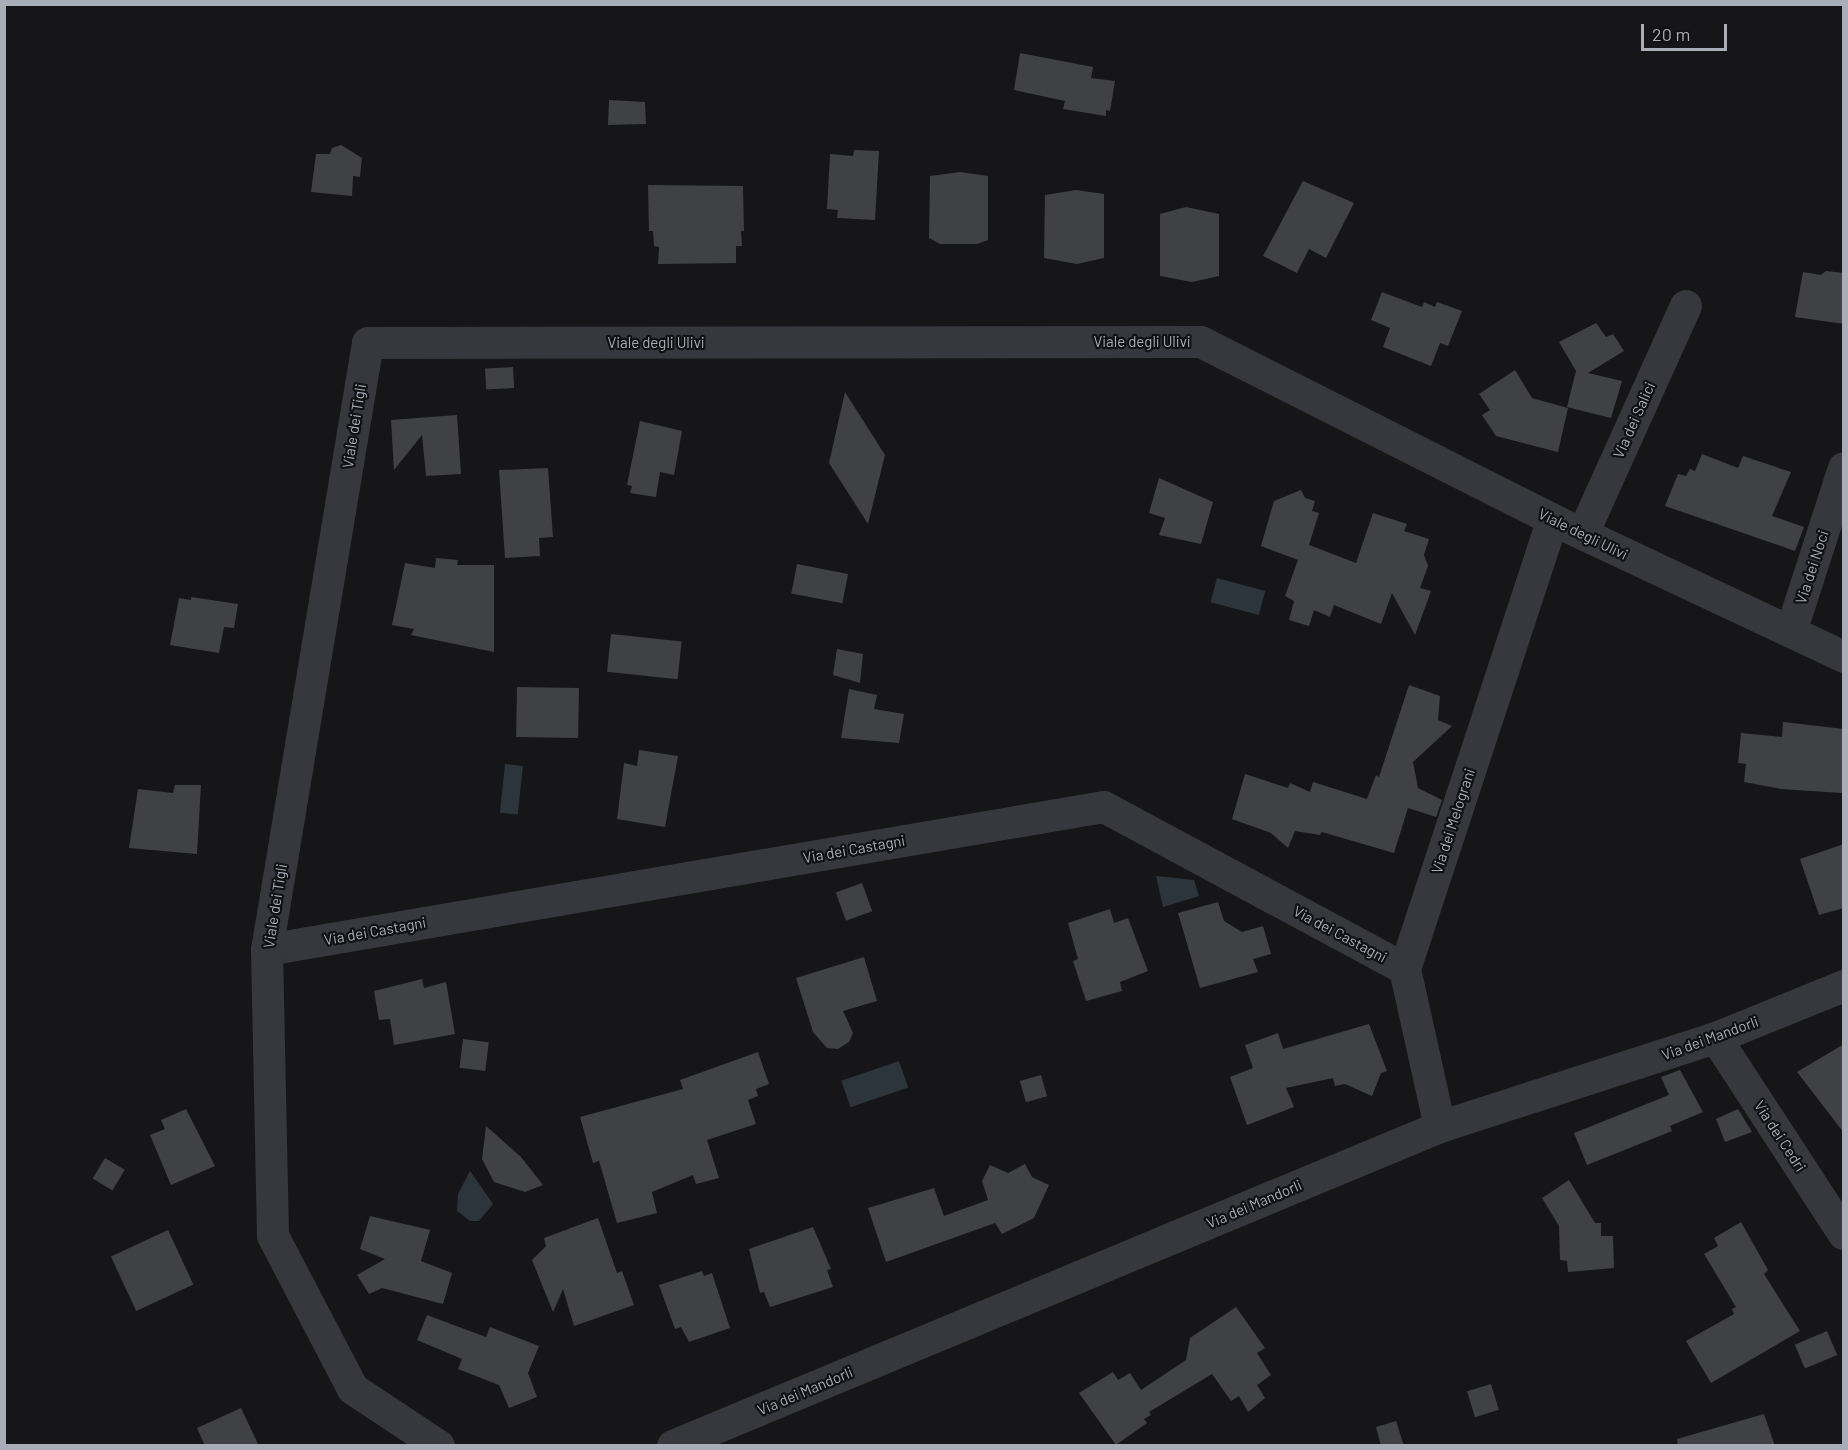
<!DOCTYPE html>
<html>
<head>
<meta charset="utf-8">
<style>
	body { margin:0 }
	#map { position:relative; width:1848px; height:1450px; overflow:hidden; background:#161618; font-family:Barlow,sans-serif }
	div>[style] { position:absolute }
	.water>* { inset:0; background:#2c353c; transform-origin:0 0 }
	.building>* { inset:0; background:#404145; transform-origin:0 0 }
	.street>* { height:32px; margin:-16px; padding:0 16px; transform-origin:16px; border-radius:16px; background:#37383d }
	span { translate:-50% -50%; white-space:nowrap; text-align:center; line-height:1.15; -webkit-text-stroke:4.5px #111113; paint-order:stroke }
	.street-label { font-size:15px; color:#a8adb8 }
	.frame { position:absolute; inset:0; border:6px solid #a8adb8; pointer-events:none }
	.scale { position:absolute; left:1641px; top:24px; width:86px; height:27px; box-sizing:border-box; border:3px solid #a8adb8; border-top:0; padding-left:8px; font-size:18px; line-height:21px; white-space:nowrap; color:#a8adb8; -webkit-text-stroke:4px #111113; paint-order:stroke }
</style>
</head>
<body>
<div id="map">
	<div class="water">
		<i style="left:1217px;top:578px;width:50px;height:25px;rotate:15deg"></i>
		<i style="left:505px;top:764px;width:18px;height:49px;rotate:6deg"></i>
		<i style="clip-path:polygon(1156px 876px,1194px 880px,1199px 896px,1163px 907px)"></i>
		<i style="left:899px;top:1061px;width:28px;height:61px;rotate:71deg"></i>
		<i style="clip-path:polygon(470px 1171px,493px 1204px,479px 1221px,470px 1221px,457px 1211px,458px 1194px)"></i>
	</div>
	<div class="building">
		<i style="clip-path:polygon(1020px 53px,1093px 67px,1091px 78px,1115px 81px,1110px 111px,1106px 110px,1106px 116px,1063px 109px,1065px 101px,1014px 90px)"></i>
		<i style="clip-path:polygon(609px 100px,645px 102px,646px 124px,608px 125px)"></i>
		<i style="clip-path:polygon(341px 145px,362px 158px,360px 177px,353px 176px,352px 196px,311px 192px,316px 154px,330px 154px,332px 148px)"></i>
		<i style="clip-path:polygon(854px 150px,879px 151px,875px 220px,837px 218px,838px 210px,827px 209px,830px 154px,853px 156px)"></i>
		<i style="clip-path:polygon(960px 172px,988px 176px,988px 240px,977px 244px,940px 244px,929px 238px,930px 176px)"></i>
		<i style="clip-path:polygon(1303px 181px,1354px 203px,1326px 258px,1309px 249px,1297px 273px,1263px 256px)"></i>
		<i style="clip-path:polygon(648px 185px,743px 186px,744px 231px,741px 231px,742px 246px,736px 246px,736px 263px,658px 264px,659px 247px,654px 246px,653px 231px,649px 231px)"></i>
		<i style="clip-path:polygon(1076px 190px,1104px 194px,1104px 258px,1077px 264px,1044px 258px,1045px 195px)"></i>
		<i style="clip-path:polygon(1186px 207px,1219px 214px,1219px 276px,1192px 282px,1160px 276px,1160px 214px)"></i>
		<i style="clip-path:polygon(1826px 271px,1844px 273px,1844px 324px,1795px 317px,1803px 272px,1821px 275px)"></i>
		<i style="clip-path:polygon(1382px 292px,1422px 307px,1424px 302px,1435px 307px,1437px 302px,1462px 311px,1448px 346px,1440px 343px,1431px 366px,1383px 347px,1390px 328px,1371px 320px)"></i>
		<i style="clip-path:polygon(1596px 323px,1606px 337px,1613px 334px,1624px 351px,1588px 373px,1622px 381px,1611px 418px,1567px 407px,1576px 371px,1559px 342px)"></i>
		<i style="left:513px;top:367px;width:21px;height:28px;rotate:87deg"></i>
		<i style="clip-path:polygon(1515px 370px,1532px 398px,1568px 408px,1558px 452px,1496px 436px,1482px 415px,1490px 410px,1479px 394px)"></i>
		<i style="clip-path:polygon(845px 392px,885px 455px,868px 524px,829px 463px)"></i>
		<i style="clip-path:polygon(457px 415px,461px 474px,426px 476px,422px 435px,394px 470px,391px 420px)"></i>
		<i style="clip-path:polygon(640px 421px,682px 431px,674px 475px,660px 472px,656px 497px,630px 493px,632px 486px,627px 485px)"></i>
		<i style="clip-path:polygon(1702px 454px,1738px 468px,1743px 456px,1791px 472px,1772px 516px,1804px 527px,1795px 551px,1665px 506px,1678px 474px,1686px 476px,1690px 469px,1695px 471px)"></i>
		<i style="clip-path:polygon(548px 468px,553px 537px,539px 538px,540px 556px,505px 558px,499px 470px)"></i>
		<i style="clip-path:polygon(1159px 478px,1213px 502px,1201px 544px,1159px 535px,1165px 518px,1149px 513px)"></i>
		<i style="clip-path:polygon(1301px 490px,1305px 498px,1315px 501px,1312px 511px,1319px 513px,1309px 545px,1356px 563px,1373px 513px,1407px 524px,1404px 531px,1429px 539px,1424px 555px,1428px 566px,1420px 588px,1431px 591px,1415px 635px,1392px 593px,1381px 624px,1334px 605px,1330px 617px,1314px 610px,1309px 626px,1289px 620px,1294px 601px,1285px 596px,1298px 560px,1261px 546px,1274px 501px)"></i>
		<i style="clip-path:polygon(436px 558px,458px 560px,457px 565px,494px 565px,494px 652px,411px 635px,414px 629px,392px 625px,405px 563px,435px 568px)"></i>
		<i style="left:797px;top:564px;width:52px;height:30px;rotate:11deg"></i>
		<i style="clip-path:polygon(191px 597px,238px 604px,234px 628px,224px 627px,219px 653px,170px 645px,179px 598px,191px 600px)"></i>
		<i style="left:611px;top:634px;width:71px;height:38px;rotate:6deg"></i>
		<i style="clip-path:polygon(837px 649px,863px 654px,860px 683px,833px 675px)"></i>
		<i style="clip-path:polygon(1409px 685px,1440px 696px,1438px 720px,1452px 726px,1413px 762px,1418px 788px,1442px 800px,1436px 817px,1408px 808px,1394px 853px,1322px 832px,1320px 835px,1295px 831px,1288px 848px,1271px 833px,1232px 819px,1245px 774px,1288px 788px,1290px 783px,1310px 792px,1313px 782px,1367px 799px,1376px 775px,1379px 777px)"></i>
		<i style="left:517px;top:687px;width:62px;height:50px;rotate:1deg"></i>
		<i style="clip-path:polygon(849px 689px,877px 695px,874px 709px,904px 714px,899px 743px,841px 738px)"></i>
		<i style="clip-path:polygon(1783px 722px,1844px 729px,1842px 793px,1781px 789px,1744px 782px,1746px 764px,1738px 763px,1741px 733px,1782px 737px)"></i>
		<i style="clip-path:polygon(639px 750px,678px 756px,665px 827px,617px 819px,624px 763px,637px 766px)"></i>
		<i style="clip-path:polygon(175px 785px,201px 785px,197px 854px,129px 848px,138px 789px,173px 793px)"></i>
		<i style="clip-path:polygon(1844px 844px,1844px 908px,1819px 915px,1800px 859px)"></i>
		<i style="left:862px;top:883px;width:30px;height:28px;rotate:70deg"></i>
		<i style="clip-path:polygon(1218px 902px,1224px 921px,1242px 932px,1263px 926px,1271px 954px,1253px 959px,1258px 972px,1200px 988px,1178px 913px)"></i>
		<i style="clip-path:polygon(1110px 909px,1114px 923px,1128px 918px,1148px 971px,1120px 982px,1122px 991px,1086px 1001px,1073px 961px,1078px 959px,1068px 923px)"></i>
		<i style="clip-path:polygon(864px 957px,877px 1001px,843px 1011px,853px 1033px,849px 1042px,838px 1049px,827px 1048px,813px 1032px,796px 978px)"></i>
		<i style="clip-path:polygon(422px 979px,424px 988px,446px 982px,455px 1034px,394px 1045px,390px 1019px,379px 1020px,374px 991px)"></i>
		<i style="clip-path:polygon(1369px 1024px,1387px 1071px,1381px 1073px,1372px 1096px,1345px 1084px,1335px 1086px,1333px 1078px,1286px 1088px,1294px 1107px,1247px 1125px,1230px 1077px,1253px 1068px,1245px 1045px,1278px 1033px,1283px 1049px)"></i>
		<i style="left:463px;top:1039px;width:26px;height:29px;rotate:7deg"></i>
		<i style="clip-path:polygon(1844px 1044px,1844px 1133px,1797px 1072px)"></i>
		<i style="clip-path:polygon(758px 1052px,769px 1084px,756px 1089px,758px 1096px,748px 1100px,756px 1124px,707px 1140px,719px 1178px,696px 1184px,693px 1175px,652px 1192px,657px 1213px,617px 1223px,599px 1161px,593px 1163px,580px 1117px,683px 1089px,680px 1080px)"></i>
		<i style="clip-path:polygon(1680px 1070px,1703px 1112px,1670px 1126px,1672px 1131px,1587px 1165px,1574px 1133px,1669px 1095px,1661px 1077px)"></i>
		<i style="left:1041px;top:1075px;width:22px;height:22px;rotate:74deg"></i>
		<i style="clip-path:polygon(186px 1109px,215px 1166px,171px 1185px,150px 1135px,165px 1129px,161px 1120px)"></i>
		<i style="clip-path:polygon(1738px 1109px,1752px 1132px,1725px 1142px,1716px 1119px)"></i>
		<i style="clip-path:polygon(486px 1126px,521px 1157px,543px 1185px,525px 1192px,494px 1182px,482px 1159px)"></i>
		<i style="left:105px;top:1158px;width:23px;height:24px;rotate:31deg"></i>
		<i style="clip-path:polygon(1025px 1164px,1032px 1177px,1049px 1185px,1034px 1218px,1002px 1234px,995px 1223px,886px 1262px,868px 1208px,934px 1188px,944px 1216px,988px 1200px,982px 1181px,990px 1165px,1008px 1173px)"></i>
		<i style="clip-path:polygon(1569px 1180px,1595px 1223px,1601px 1223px,1601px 1236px,1613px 1236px,1614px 1268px,1568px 1272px,1567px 1261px,1560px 1260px,1559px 1226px,1542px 1198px)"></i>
		<i style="clip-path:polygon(370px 1216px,430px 1230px,421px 1261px,452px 1273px,443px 1304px,382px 1288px,369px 1294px,357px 1275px,385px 1259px,360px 1249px)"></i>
		<i style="clip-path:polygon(598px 1218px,617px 1273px,622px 1271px,634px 1305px,574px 1326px,563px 1289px,553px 1312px,532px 1260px,546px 1246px,544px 1238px)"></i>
		<i style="clip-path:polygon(1741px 1222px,1768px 1270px,1764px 1274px,1800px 1331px,1711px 1383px,1686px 1341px,1734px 1314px,1732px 1309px,1736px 1307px,1704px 1254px,1718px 1246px,1714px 1238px)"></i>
		<i style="clip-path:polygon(813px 1227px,831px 1269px,827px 1270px,833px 1287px,770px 1307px,764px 1292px,760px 1293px,749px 1249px)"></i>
		<i style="left:168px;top:1230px;width:60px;height:63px;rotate:65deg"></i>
		<i style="clip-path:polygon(702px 1271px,704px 1276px,712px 1273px,730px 1328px,689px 1342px,681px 1327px,675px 1329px,659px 1285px)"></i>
		<i style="clip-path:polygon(1236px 1307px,1265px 1348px,1257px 1353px,1271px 1375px,1257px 1385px,1265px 1398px,1248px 1412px,1239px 1396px,1231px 1401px,1212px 1374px,1149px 1412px,1151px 1415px,1144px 1419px,1147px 1423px,1116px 1445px,1079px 1393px,1113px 1372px,1118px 1380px,1130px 1373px,1141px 1390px,1186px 1360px,1190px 1338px)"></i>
		<i style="clip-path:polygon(427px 1315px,486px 1337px,490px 1327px,539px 1346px,528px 1373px,537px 1397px,509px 1408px,499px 1385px,458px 1369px,462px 1359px,417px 1340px)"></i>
		<i style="left:1827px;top:1331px;width:26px;height:35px;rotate:67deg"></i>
		<i style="left:1491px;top:1384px;width:27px;height:25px;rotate:73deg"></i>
		<i style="clip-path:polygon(241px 1408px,259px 1446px,205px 1446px,197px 1428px)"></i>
		<i style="clip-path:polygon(1764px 1414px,1775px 1446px,1678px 1446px,1677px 1439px)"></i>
		<i style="clip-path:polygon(1396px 1421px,1404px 1446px,1381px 1446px,1376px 1427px)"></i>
	</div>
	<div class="street">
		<i style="left:1583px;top:534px;width:250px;rotate:-65.7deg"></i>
		<i style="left:1791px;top:632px;width:172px;rotate:-72.1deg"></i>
		<i style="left:267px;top:950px;width:849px;rotate:-9.7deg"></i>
		<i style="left:1104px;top:807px;width:342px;rotate:28.3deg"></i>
		<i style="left:1716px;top:1038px;width:234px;rotate:56.9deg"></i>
		<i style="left:1440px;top:1127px;width:162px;rotate:-102.5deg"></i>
		<i style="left:1405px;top:969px;width:473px;rotate:-71.8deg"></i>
		<i style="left:439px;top:1446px;width:103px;rotate:-146.5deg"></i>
		<i style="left:353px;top:1389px;width:173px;rotate:-117.6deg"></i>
		<i style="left:273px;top:1236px;width:286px;rotate:-91.2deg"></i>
		<i style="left:267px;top:950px;width:615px;rotate:-80.55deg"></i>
		<i style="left:368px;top:343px;width:833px;rotate:-0.07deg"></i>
		<i style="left:1201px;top:342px;width:394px;rotate:26.8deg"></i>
		<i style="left:1553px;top:520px;width:322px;rotate:25.2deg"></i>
		<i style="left:673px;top:1446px;width:831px;rotate:-22.58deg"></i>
		<i style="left:1440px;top:1127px;width:290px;rotate:-17.9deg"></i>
		<i style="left:1716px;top:1038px;width:138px;rotate:-22.1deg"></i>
	</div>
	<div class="street-label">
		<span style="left:1142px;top:342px">Viale degli Ulivi</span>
		<span style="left:656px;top:343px">Viale degli Ulivi</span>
		<span style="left:1634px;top:420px;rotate:-66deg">Via dei Salici</span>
		<span style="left:354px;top:426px;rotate:-81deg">Viale dei Tigli</span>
		<span style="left:1583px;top:534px;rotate:26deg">Viale degli Ulivi</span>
		<span style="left:1812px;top:567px;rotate:-72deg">Via dei Noci</span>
		<span style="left:1453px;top:821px;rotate:-72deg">Via dei Melograni</span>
		<span style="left:854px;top:849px;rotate:-10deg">Via dei Castagni</span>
		<span style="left:275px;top:906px;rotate:-81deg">Viale dei Tigli</span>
		<span style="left:375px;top:931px;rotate:-10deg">Via dei Castagni</span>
		<span style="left:1340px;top:934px;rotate:28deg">Via dei Castagni</span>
		<span style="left:1710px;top:1038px;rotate:-20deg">Via dei Mandorli</span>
		<span style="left:1780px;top:1136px;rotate:57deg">Via dei Cedri</span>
		<span style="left:1254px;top:1204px;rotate:-23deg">Via dei Mandorli</span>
		<span style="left:805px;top:1391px;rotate:-23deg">Via dei Mandorli</span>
	</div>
	<div class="frame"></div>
	<div class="scale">20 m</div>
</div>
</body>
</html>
